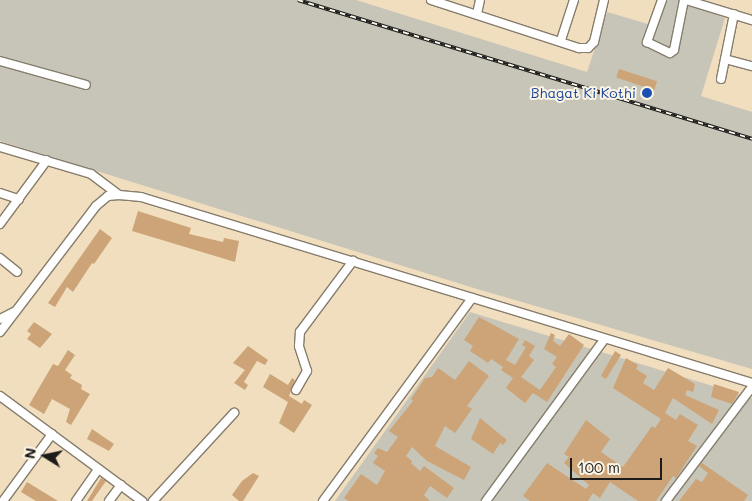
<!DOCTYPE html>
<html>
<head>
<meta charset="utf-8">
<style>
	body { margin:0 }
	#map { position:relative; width:752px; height:501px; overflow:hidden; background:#f1debe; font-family:Mali,sans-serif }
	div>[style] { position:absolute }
	.industrial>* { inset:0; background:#c7c5b8 }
	.building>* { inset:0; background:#cca478; transform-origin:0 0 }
	.roads { filter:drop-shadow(1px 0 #867d6d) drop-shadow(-1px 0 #867d6d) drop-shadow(0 1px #867d6d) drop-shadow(0 -1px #867d6d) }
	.minor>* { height:8px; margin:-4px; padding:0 4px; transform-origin:4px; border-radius:4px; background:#fff }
	.rail>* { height:4px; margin-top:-2px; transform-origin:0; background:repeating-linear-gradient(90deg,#fcf5e5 0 5.5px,#1c1c1c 0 11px); box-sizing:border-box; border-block:1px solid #1c1c1c }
	.dots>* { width:14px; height:14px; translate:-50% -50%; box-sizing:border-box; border:2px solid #fcf5e5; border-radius:50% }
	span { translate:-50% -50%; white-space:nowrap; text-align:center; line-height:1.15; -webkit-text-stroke:4px #fcf5e5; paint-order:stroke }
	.transit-label { font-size:14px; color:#164399 }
	.right { translate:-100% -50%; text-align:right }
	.north { position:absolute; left:20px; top:431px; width:50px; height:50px; -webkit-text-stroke:4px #fcf5e5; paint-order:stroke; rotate:280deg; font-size:14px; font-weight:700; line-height:20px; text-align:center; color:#1c1c1c }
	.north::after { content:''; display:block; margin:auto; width:18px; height:22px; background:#1c1c1c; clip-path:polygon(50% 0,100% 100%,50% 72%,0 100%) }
	.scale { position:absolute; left:570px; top:458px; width:92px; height:22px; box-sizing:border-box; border:2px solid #1c1c1c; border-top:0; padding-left:6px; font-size:15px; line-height:18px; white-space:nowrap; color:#1c1c1c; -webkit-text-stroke:4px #fcf5e5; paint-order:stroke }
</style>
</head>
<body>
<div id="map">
	<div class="industrial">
		<i style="clip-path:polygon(0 0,356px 0,587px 72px,607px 12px,648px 24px,657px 0,703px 0,701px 9px,725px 18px,701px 96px,752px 112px,752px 369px,477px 289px,0 141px)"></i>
		<i style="clip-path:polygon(470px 312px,752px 398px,752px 501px,335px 501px)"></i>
	</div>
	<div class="building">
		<i style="left:619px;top:69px;width:40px;height:9px;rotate:18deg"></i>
		<i style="clip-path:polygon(138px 211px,191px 228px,189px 234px,223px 242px,224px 238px,239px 241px,235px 262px,132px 231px)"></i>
		<i style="clip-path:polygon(100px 229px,112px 238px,94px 264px,92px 263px,73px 292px,67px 287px,55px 307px,48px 303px)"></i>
		<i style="clip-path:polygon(479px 317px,519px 339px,506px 360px,515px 365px,526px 347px,522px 345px,525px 340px,535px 346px,529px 356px,534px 360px,521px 377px,540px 390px,556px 367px,552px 364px,557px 357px,544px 349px,551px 333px,555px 335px,553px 341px,560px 346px,569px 334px,584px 345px,547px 402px,533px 393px,525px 403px,506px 388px,513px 378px,501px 370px,503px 367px,491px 359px,488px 363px,470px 351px,473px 346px,464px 340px)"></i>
		<i style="clip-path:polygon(34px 322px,52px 334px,40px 348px,27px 339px,31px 334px,27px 331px)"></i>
		<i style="clip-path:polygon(248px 346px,268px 360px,265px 365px,257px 361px,244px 382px,248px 385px,245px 390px,234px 383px,245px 370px,233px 363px)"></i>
		<i style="clip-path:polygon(68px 350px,75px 355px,65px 370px,72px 375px,70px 378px,82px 385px,81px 389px,90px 394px,71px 425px,66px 422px,70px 409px,52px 399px,44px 414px,29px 405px,53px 364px,58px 366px)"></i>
		<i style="clip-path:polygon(615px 351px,621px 355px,606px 379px,601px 376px)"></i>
		<i style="clip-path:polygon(626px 358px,638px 365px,636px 369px,647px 376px,643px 383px,654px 390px,668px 368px,695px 384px,693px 392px,687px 390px,685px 395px,719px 410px,712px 424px,673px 398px,665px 413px,676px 420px,680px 414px,698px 425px,688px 441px,697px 446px,676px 478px,673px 476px,656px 501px,638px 501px,610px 482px,600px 498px,593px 493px,588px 501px,530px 501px,523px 496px,547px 463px,586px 489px,589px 485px,564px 463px,569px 457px,564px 454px,586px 420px,610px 439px,601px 452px,623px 467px,652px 426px,655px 428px,661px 419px,613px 388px)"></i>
		<i style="clip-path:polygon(469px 361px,489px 376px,467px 406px,472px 409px,455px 433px,445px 426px,435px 446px,471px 467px,464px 480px,427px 461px,412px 447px,406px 456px,412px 461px,411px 463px,420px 471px,424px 466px,454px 488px,447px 498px,430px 486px,424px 495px,430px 501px,348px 501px,344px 498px,361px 474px,377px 485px,385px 471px,373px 463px,378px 456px,374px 453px,378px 448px,387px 452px,398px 437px,389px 431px,413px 401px,411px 399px,425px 378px,432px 377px,438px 368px,455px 380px)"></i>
		<i style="clip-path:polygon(270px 374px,288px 385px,292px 378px,295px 380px,289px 396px,302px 404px,304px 400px,312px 405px,294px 433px,279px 423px,288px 402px,263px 387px)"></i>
		<i style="clip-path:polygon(714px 384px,739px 392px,732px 404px,711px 397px)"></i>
		<i style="clip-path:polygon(480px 418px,507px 440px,503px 445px,500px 443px,493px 454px,471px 439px)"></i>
		<i style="clip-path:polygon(92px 429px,114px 444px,109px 451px,87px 439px)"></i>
		<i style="clip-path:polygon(702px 463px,748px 495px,744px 501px,679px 501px,696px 479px,702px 482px,708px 473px,699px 466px)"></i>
		<i style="clip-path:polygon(253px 473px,259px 476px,243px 501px,239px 501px,232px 495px,242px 481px)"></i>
		<i style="clip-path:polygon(101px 478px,106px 481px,92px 501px,87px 501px)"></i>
		<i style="clip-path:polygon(27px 482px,58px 501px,36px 501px,21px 492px)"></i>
	</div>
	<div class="roads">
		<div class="minor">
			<i style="left:431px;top:0;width:156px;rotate:18deg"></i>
			<i style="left:579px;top:48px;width:9px"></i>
			<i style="left:588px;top:48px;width:8px;rotate:-45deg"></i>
			<i style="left:594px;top:42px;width:43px;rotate:-76.6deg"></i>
			<i style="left:662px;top:0;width:45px;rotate:109.7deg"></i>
			<i style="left:647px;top:42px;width:25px;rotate:26deg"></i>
			<i style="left:670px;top:53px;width:5px;rotate:-37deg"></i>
			<i style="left:674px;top:50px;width:51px;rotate:-78.7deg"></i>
			<i style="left:686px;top:0;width:69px;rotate:16.9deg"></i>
			<i style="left:477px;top:14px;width:14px;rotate:-78deg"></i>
			<i style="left:561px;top:40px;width:42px;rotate:-72deg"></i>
			<i style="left:725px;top:59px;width:28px;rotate:15deg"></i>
			<i style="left:0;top:61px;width:89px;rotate:15.6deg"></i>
			<i style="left:721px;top:79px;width:66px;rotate:-78.7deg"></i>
			<i style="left:0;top:147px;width:95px;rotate:16.5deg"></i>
			<i style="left:91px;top:174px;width:35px;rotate:37deg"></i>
			<i style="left:0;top:193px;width:20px;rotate:18deg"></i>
			<i style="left:0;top:224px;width:79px;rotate:-53.7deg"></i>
			<i style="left:0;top:258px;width:22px;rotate:39deg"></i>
			<i style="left:0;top:319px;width:16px;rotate:-27deg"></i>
			<i style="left:0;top:332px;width:158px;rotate:-52.7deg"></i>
			<i style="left:96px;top:206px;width:16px;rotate:-40deg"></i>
			<i style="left:108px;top:196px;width:11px;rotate:-5deg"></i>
			<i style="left:119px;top:195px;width:22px;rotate:5deg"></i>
			<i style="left:141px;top:197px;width:639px;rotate:16.93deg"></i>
			<i style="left:296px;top:390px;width:22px;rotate:-60deg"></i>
			<i style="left:307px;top:371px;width:26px;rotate:-108deg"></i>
			<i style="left:299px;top:346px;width:14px;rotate:-86deg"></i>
			<i style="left:300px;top:332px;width:89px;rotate:-53.3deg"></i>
			<i style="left:0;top:396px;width:177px;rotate:36.5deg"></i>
			<i style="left:3px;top:501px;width:83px;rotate:-53.8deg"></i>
			<i style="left:76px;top:501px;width:39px;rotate:-55deg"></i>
			<i style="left:109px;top:501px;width:20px;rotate:-53deg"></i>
			<i style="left:153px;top:501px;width:120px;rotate:-47.4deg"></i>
			<i style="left:323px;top:501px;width:252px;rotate:-53.7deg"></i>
			<i style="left:486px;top:501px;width:200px;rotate:-53.8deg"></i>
			<i style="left:666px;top:501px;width:143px;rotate:-53deg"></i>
		</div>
	</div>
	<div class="rail">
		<i style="left:298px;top:0;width:475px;rotate:17deg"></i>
	</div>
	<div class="dots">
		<i style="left:647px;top:93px;background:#1a4fb4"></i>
	</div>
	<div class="transit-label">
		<span class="right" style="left:636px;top:93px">Bhagat Ki Kothi</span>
	</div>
	<div class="north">N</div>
	<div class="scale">100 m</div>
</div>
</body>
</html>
